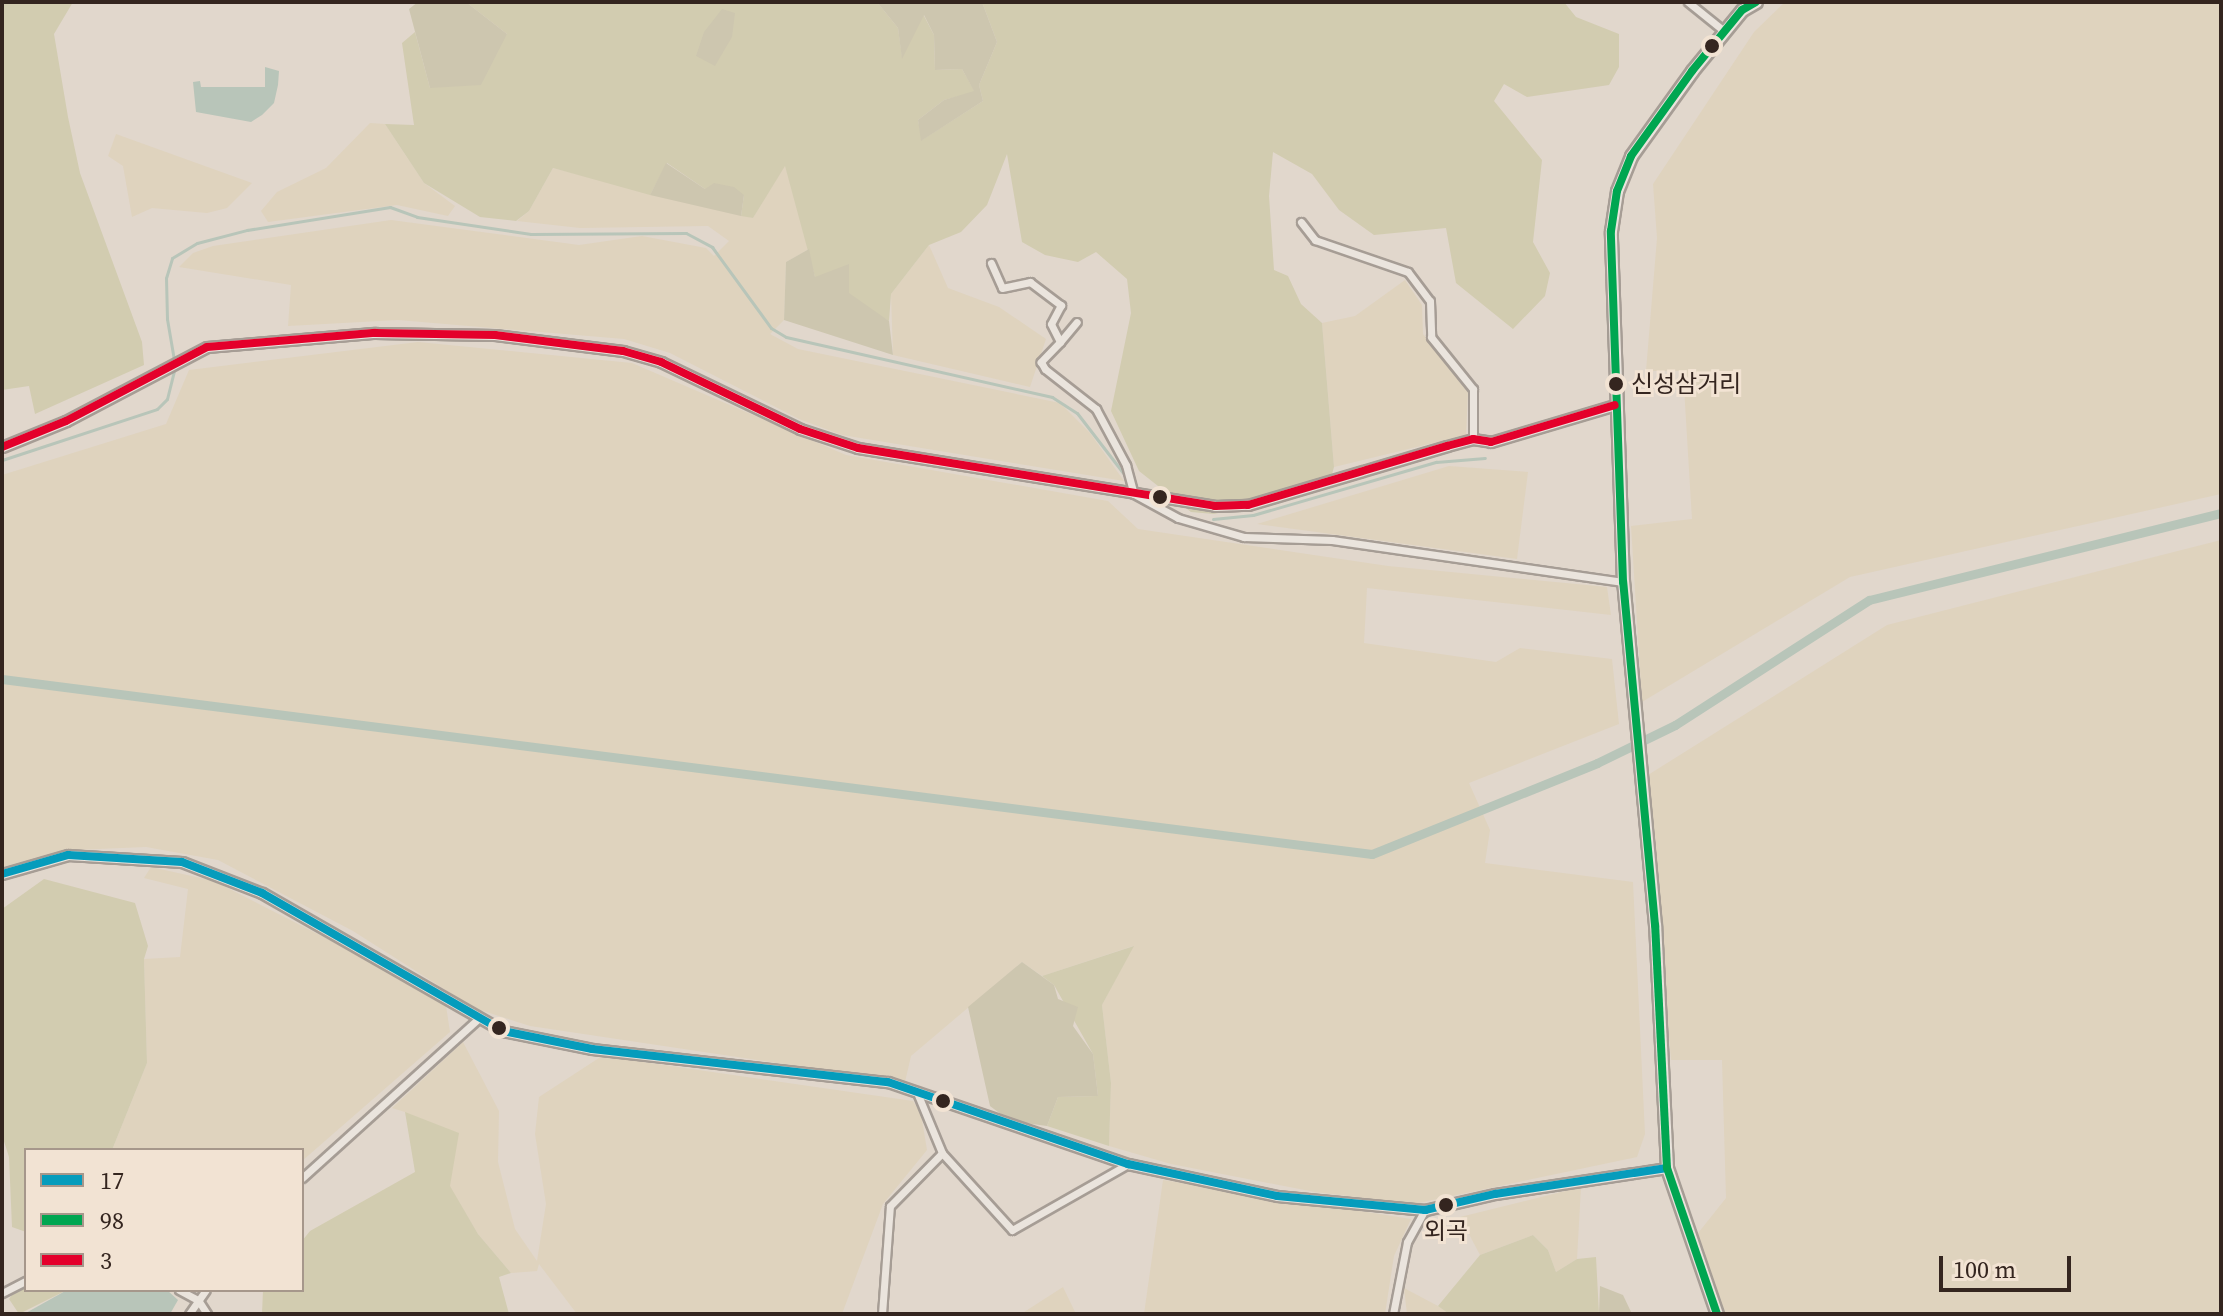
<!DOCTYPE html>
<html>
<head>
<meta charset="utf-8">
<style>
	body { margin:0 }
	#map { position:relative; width:2223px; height:1316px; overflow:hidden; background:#e1d7cc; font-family:"Source Serif 4","Noto Sans KR",serif }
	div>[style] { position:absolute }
	.farmland>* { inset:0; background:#dfd3be }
	.green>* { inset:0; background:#d2ccb0 }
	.cemetery>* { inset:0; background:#cdc6af }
	.water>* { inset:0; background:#b8c5b9 }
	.stream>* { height:3px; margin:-1.5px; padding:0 1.5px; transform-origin:1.5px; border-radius:1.5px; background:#b8c5b9 }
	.canal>* { height:9px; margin:-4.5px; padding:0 4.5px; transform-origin:4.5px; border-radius:4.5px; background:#b8c5b9 }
	.roads { filter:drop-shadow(2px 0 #a69d95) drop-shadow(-2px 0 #a69d95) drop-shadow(0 2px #a69d95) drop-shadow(0 -2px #a69d95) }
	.minor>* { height:7px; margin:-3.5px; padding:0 3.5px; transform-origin:3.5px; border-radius:3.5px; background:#eae4dd }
	.tertiary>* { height:9px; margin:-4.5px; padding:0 4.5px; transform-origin:4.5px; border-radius:4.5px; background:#eae4dd }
	.secondary>* { height:11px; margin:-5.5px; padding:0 5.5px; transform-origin:5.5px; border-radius:5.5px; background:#eae4dd }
	.bus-1>* { height:8px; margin:-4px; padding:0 4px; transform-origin:4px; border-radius:4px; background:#059cbc }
	.bus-2>* { height:8px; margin:-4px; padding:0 4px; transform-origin:4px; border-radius:4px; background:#00a651 }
	.bus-3>* { height:8px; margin:-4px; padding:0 4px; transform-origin:4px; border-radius:4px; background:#e4002b }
	.dots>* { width:22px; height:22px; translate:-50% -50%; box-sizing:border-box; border:4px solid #f2e3d3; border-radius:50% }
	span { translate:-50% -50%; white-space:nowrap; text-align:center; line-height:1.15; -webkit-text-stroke:6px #f2e3d3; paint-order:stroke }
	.bus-label { font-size:24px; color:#34251f }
	.left { translate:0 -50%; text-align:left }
	.frame { position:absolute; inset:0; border:4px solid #34251f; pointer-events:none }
	.legend { position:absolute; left:24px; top:1148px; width:280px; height:144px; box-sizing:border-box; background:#f2e3d3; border:2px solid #a6978b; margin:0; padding:10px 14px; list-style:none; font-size:24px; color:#34251f }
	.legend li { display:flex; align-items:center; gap:16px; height:40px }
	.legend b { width:40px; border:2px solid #a6978b }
	.scale { position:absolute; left:1939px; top:1256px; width:132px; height:36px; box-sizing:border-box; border:4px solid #34251f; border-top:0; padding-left:10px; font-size:24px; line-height:28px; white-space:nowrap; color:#34251f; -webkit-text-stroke:6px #f2e3d3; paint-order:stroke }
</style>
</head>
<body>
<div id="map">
	<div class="farmland">
		<i style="clip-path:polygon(1785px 2px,2221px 2px,2221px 494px,1850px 577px,1642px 702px,1631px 526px,1692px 519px,1683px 371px,1646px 371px,1657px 238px,1653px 184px,1754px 32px)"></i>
		<i style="clip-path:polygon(370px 123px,385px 124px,424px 183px,455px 206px,448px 216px,397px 205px,268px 222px,261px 211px,277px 192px,326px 168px)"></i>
		<i style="clip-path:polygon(116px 134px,252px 183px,227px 208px,207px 213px,152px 208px,132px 217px,123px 166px,108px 156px)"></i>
		<i style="clip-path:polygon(785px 165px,809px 249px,786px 262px,784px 320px,770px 334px,798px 349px,1060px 403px,1090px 433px,1124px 481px,842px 435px,799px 419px,670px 353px,624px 339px,398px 320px,288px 326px,291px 285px,179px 267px,193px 253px,213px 246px,391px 220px,579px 245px,642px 236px,706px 248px,714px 256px,729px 241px,708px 226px,580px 228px,517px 221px,529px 211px,553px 168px,753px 218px)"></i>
		<i style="clip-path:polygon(929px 245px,948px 288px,999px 307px,1046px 339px,1030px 387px,893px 355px,891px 294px)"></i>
		<i style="clip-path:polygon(1405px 280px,1422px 305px,1423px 334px,1468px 392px,1466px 435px,1334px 467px,1322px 323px,1355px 316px)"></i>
		<i style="clip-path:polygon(418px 342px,632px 363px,846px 455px,1108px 501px,1138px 529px,1388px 566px,1607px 587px,1611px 615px,1367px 588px,1364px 643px,1496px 662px,1520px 648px,1612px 659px,1619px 724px,1469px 783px,1490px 830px,1485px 863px,1633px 882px,1645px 1134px,1637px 1157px,1414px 1204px,1315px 1192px,1171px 1164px,1109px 1146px,1111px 1083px,1102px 1005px,1133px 946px,1042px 976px,1022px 962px,911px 1056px,905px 1082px,530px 1026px,474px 1008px,353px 931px,218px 860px,146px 847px,74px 850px,2px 869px,2px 475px,166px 424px,189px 370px)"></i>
		<i style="clip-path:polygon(1449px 466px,1528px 472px,1517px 559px,1257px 524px)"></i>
		<i style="clip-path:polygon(2221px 540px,2221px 1314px,1724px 1314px,1695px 1237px,1726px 1198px,1722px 1060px,1671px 1060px,1648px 775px,1887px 625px)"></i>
		<i style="clip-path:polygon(151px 867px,214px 881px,445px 999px,450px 1032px,302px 1161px,302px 1150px,112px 1150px,147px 1063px,144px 959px,180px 957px,188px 889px,144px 878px)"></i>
		<i style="clip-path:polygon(463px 1042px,499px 1111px,498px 1162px,515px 1229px,537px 1261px,546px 1204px,535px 1134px,539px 1097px,602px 1056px,913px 1101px,921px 1114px,927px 1150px,883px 1204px,842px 1314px,577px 1314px,539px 1264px,537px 1271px,511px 1273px,478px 1234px,405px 1112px,392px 1108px)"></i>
		<i style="clip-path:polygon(1163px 1180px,1411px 1219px,1394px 1256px,1385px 1314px,1144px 1314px)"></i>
		<i style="clip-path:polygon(1581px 1187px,1577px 1259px,1556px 1272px,1548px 1250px,1533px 1235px,1480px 1255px,1460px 1217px)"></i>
		<i style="clip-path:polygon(1063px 1287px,1076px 1314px,1021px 1314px)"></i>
		<i style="clip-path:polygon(1404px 1288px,1438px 1306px,1449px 1314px,1407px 1314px)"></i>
	</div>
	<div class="green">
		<i style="clip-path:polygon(2px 2px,73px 2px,54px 34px,68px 117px,80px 173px,142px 342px,144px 365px,35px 414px,29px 386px,2px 390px)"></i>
		<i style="clip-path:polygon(466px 2px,877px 2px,898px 28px,902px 56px,923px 14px,934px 35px,935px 70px,962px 69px,975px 92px,944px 100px,918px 120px,922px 140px,983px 101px,979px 85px,997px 42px,982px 2px,1564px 2px,1576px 17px,1619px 34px,1619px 67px,1609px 85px,1527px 97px,1504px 84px,1494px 101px,1542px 160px,1533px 242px,1550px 273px,1545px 296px,1513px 329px,1456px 283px,1446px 228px,1374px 235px,1339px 210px,1312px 174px,1273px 152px,1269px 196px,1274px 270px,1288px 276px,1301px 304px,1322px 323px,1334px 467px,1328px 488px,1214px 514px,1191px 512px,1139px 471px,1111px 411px,1131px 313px,1127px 279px,1096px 252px,1078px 262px,1045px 255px,1022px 242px,1007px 154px,987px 205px,961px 232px,929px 245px,891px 294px,889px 321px,815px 277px,785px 166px,753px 218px,741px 216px,744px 195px,705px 189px,667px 163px,650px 195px,553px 168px,529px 211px,516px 221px,480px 217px,424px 183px,385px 124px,414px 125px,402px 43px,415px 32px,430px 88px,507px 34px)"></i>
		<i style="clip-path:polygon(44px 879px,135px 903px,148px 946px,144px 959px,147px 1063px,112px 1150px,26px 1150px,26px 1232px,12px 1227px,9px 1157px,2px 1135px,2px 909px)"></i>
		<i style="clip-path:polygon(1134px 946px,1102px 1005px,1111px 1083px,1109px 1146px,1047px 1126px,1058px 1097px,1098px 1096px,1093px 1054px,1054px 985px,1042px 976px)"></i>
		<i style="clip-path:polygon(405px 1112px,459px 1133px,450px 1186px,478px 1234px,511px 1273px,499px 1277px,509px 1314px,262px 1314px,263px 1290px,302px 1290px,302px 1241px,310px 1231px,415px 1172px)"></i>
		<i style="clip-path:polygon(1533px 1235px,1548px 1250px,1556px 1272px,1577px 1259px,1596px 1257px,1599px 1314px,1449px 1314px,1438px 1306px,1480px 1255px)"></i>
		<i style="clip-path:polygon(26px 1275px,26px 1290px,67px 1290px,19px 1314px,9px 1299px)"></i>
	</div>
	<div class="cemetery">
		<i style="clip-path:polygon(418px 2px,466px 2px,507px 34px,481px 85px,430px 88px,409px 9px)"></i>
		<i style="clip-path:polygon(877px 2px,982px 2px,997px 42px,979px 85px,983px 101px,921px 141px,918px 120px,944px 100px,974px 91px,962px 69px,935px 70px,934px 35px,924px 15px,902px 59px,898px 28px)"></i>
		<i style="clip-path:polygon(722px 9px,735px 13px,732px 37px,715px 66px,696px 56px,704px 32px)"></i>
		<i style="clip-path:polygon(666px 163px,705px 189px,714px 183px,734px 187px,744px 195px,741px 216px,650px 195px)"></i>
		<i style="clip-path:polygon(809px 249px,815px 277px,849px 264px,849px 293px,889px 321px,893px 355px,784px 320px,786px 262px)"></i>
		<i style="clip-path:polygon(1022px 962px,1054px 985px,1058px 999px,1078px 1007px,1073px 1026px,1093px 1054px,1098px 1096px,1058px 1097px,1047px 1126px,1010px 1121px,990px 1106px,968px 1007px)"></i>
		<i style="clip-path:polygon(1600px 1286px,1623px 1295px,1632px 1314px,1599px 1314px)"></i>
	</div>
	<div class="water">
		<i style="clip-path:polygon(265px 67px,279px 71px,278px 85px,274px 103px,262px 115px,251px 122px,196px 112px,193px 82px,200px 81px,201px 87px,265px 87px)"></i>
		<i style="clip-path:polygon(67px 1290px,167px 1290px,178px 1300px,170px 1314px,24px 1314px)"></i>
	</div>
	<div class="stream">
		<i style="left:174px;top:360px;width:42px;rotate:-99.7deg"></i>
		<i style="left:167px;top:319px;width:41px;rotate:-91.4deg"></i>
		<i style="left:166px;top:278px;width:21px;rotate:-73deg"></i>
		<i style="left:172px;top:258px;width:29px;rotate:-31deg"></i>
		<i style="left:197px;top:243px;width:52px;rotate:-14.6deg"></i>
		<i style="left:247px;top:230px;width:145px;rotate:-9.1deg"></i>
		<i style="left:390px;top:207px;width:29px;rotate:20deg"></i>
		<i style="left:417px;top:217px;width:115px;rotate:8.5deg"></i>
		<i style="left:531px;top:234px;width:155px;rotate:-0.4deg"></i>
		<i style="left:686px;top:233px;width:30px;rotate:28deg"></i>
		<i style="left:712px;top:247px;width:100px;rotate:53.9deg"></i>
		<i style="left:771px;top:328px;width:17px;rotate:31deg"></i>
		<i style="left:786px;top:337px;width:273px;rotate:12.7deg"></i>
		<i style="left:1052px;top:397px;width:30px;rotate:33deg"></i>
		<i style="left:1077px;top:413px;width:77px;rotate:52.4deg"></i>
		<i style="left:2px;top:460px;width:163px;rotate:-18.2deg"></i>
		<i style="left:157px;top:409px;width:14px;rotate:-45deg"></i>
		<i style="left:167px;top:399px;width:32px;rotate:-76deg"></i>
		<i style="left:1213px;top:519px;width:40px;rotate:-5.7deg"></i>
		<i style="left:1253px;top:515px;width:191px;rotate:-16.2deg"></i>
		<i style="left:1436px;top:462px;width:49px;rotate:-4.7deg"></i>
	</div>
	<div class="canal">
		<i style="left:2px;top:679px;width:1381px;rotate:7.28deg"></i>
		<i style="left:1372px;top:854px;width:243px;rotate:-22deg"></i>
		<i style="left:1597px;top:763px;width:87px;rotate:-26deg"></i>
		<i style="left:1675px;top:725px;width:231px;rotate:-32.8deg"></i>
		<i style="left:1869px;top:600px;width:363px;rotate:-13.9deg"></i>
	</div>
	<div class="roads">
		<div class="minor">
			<i style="left:1688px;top:2px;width:46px;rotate:38.9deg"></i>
			<i style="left:1301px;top:222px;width:23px;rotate:52deg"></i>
			<i style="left:1315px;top:240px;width:98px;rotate:19deg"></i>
			<i style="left:1408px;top:272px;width:36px;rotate:53deg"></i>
			<i style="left:1430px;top:301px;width:36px;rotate:88deg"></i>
			<i style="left:1431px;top:337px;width:67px;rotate:51.1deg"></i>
			<i style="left:1473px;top:389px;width:50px;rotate:90deg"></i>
			<i style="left:991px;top:263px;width:27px;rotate:66deg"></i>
			<i style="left:1002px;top:288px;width:29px;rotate:-12deg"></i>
			<i style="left:1030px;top:282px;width:39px;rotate:37deg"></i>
			<i style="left:1061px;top:305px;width:21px;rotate:118deg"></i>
			<i style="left:1051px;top:324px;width:20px;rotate:63deg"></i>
			<i style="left:1060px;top:342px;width:28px;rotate:134deg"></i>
			<i style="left:1041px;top:362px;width:8px;rotate:60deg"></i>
			<i style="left:1045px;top:369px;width:65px;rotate:38.1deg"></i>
			<i style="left:1096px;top:409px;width:64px;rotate:61.8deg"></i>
			<i style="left:1126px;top:465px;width:30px;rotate:75deg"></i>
			<i style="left:1134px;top:494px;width:50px;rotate:28.6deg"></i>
			<i style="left:1178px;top:518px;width:69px;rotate:16.1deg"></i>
			<i style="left:1244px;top:537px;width:88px;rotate:2deg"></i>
			<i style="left:1332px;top:540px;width:294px;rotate:8.2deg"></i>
			<i style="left:1060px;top:342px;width:26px;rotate:-50deg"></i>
			<i style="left:918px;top:1095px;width:63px;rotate:67.5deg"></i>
			<i style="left:942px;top:1153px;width:104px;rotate:47.7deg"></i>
			<i style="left:1012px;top:1230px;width:133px;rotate:-29.6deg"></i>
			<i style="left:302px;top:1178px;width:239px;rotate:-42.1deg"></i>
			<i style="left:179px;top:1290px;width:21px;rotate:28deg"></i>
			<i style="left:198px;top:1300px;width:17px;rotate:57deg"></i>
			<i style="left:2px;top:1293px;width:27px;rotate:-27deg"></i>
			<i style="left:189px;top:1314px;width:29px;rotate:-55deg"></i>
			<i style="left:882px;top:1314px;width:108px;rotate:-85.8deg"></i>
			<i style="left:890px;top:1206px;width:74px;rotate:-45.5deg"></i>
			<i style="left:1393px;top:1314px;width:73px;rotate:-79deg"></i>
			<i style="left:1407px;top:1242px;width:37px;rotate:-61deg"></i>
		</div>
		<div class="tertiary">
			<i style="left:2px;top:447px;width:69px;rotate:-22.1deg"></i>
			<i style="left:66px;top:421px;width:159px;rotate:-27.7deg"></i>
			<i style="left:207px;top:347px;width:169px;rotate:-4.8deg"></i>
			<i style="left:375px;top:333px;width:120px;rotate:1deg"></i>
			<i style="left:495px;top:335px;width:129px;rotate:7.1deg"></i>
			<i style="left:623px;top:351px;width:40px;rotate:16deg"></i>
			<i style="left:661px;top:362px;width:154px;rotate:25.7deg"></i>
			<i style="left:800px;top:429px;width:61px;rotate:18.1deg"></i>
			<i style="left:858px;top:448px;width:362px;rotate:9.2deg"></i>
			<i style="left:1215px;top:506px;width:33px;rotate:-2deg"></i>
			<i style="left:1248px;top:505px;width:208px;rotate:-16.5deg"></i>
			<i style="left:1447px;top:446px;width:27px;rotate:-15deg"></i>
			<i style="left:1473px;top:439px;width:18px;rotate:9deg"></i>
			<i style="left:1491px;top:442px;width:129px;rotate:-16.6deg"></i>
			<i style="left:2px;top:874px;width:69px;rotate:-16.1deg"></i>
			<i style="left:68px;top:855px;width:114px;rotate:3.5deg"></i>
			<i style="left:182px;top:862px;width:86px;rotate:21.2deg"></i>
			<i style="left:262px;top:893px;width:278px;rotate:29.8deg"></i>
			<i style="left:503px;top:1031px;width:91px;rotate:11.4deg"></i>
			<i style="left:592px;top:1049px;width:298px;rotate:6.4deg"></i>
			<i style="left:888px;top:1082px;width:254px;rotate:18.9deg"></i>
			<i style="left:1128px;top:1164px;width:152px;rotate:12.1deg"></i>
			<i style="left:1277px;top:1196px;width:149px;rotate:5.4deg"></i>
			<i style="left:1425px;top:1210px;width:72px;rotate:-12.9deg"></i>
			<i style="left:1495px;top:1194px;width:174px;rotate:-8.6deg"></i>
		</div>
		<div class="secondary">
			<i style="left:1717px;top:1314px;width:154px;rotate:-108.9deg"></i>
			<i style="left:1667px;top:1168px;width:243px;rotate:-92.8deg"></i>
			<i style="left:1655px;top:925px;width:344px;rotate:-95.3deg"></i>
			<i style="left:1623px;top:582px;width:351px;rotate:-92deg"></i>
			<i style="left:1611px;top:231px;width:40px;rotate:-81.5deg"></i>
			<i style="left:1617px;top:191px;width:38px;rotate:-68deg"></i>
			<i style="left:1631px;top:156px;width:105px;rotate:-54.3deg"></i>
			<i style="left:1692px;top:71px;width:79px;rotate:-50.7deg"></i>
			<i style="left:1742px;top:10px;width:16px;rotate:-30deg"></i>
		</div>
	</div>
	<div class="bus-1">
		<i style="left:2px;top:874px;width:69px;rotate:-16.1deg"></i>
		<i style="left:68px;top:855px;width:114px;rotate:3.5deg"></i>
		<i style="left:182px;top:862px;width:86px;rotate:21.2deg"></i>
		<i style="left:262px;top:893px;width:278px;rotate:29.8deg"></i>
		<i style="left:503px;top:1031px;width:91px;rotate:11.4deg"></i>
		<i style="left:592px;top:1049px;width:298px;rotate:6.4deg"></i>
		<i style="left:888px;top:1082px;width:254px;rotate:18.9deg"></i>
		<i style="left:1128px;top:1164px;width:152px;rotate:12.1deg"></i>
		<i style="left:1277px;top:1196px;width:149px;rotate:5.4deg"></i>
		<i style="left:1425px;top:1210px;width:72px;rotate:-12.9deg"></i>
		<i style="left:1495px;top:1194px;width:174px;rotate:-8.6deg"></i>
	</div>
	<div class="bus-2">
		<i style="left:1717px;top:1314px;width:154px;rotate:-108.9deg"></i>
		<i style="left:1667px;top:1168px;width:243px;rotate:-92.8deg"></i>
		<i style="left:1655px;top:925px;width:344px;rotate:-95.3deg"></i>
		<i style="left:1623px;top:582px;width:351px;rotate:-92deg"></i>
		<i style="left:1611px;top:231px;width:40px;rotate:-81.5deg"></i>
		<i style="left:1617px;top:191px;width:38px;rotate:-68deg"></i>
		<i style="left:1631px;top:156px;width:105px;rotate:-54.3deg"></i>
		<i style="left:1692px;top:71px;width:79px;rotate:-50.7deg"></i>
		<i style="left:1742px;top:10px;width:16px;rotate:-30deg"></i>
	</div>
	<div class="bus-3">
		<i style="left:2px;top:447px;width:69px;rotate:-22.1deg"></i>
		<i style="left:66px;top:421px;width:159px;rotate:-27.7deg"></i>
		<i style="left:207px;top:347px;width:169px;rotate:-4.8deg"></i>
		<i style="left:375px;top:333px;width:120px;rotate:1deg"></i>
		<i style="left:495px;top:335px;width:129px;rotate:7.1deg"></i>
		<i style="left:623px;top:351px;width:40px;rotate:16deg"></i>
		<i style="left:661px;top:362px;width:154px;rotate:25.7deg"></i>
		<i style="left:800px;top:429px;width:61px;rotate:18.1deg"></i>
		<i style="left:858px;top:448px;width:362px;rotate:9.2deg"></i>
		<i style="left:1215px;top:506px;width:33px;rotate:-2deg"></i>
		<i style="left:1248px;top:505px;width:208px;rotate:-16.5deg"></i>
		<i style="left:1447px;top:446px;width:27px;rotate:-15deg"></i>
		<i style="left:1473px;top:439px;width:18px;rotate:9deg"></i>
		<i style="left:1491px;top:442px;width:129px;rotate:-16.6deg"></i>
	</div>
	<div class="dots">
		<i style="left:1712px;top:46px;background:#34251f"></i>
		<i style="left:1616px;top:384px;background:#34251f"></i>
		<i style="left:1160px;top:497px;background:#34251f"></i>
		<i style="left:499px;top:1028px;background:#34251f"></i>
		<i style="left:943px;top:1101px;background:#34251f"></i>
		<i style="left:1446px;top:1205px;background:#34251f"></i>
	</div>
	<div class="bus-label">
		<span class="left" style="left:1631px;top:384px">신성삼거리</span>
		<span style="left:1446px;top:1231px">외곡</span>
	</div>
	<div class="frame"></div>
	<ul class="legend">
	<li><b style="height:10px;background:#059cbc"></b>17</li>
	<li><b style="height:10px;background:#00a651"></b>98</li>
	<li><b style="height:10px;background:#e4002b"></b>3</li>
	</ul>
	<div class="scale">100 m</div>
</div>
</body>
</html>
